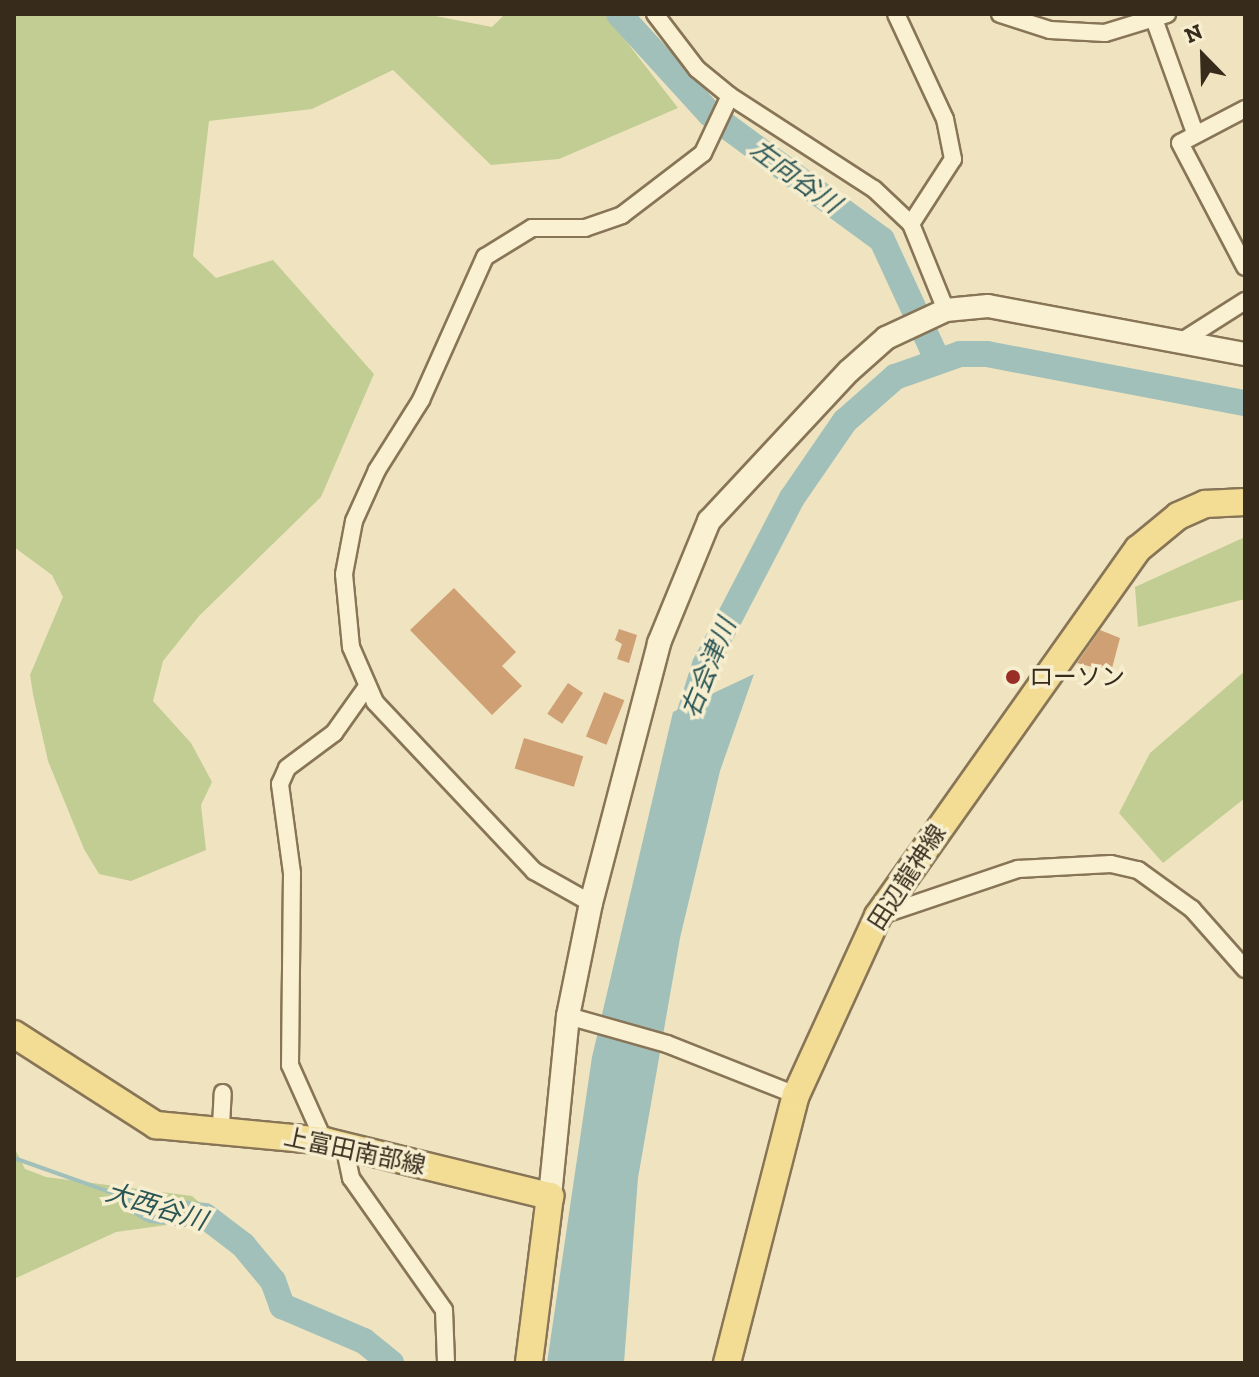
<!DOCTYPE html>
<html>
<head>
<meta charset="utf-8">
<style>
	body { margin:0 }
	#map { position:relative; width:1259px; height:1377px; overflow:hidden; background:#efe4bf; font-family:"Zilla Slab","Noto Sans JP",serif }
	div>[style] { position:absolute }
	.green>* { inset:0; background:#c1cd93 }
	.water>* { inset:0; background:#a2c0ba }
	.stream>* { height:4px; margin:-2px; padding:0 2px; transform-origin:2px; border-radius:2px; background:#a2c0ba }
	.river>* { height:26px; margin:-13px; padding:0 13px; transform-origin:13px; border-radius:13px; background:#a2c0ba }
	.building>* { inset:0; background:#cea074; transform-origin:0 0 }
	.roads { filter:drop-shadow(2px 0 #887557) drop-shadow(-2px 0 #887557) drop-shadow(0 2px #887557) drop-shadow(0 -2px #887557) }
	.minor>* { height:16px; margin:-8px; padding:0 8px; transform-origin:8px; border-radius:8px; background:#f9f1d2 }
	.tertiary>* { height:22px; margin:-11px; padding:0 11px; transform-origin:11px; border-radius:11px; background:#f9f1d2 }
	.primary>* { height:26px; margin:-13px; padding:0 13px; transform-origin:13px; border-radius:13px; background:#f3dd95 }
	.dots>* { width:22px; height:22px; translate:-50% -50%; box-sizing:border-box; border:4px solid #f6eecf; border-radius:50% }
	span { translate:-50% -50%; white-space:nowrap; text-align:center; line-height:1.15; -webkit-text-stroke:7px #f6eecf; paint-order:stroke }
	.poi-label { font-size:24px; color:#372b1c }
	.left { translate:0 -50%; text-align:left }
	.street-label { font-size:24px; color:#372b1c }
	.water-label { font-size:26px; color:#2b5657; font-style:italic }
	.frame { position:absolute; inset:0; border:16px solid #372b1c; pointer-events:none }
	.north { position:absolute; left:1163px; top:16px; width:80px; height:80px; -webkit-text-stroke:6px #f6eecf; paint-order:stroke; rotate:337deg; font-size:22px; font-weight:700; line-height:32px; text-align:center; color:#372b1c }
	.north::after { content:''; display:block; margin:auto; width:28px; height:36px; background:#372b1c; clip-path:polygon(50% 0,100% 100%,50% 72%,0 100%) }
</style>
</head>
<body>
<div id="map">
	<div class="green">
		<i style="clip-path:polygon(14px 14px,425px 14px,492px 27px,505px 14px,605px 14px,678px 108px,559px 159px,491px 165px,393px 70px,312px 109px,209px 121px,193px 256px,216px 278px,273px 260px,374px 374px,321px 497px,199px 616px,163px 661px,153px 701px,191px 743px,212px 782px,201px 805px,206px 850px,131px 881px,99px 874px,84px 849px,48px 761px,33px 694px,30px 675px,63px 597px,52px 575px,14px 547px)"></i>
		<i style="clip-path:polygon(1245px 537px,1245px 599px,1138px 627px,1135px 587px)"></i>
		<i style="clip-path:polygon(1245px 671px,1245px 798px,1163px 863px,1119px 813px,1150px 753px)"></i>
		<i style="clip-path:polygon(14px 1147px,25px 1169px,46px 1177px,192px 1196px,217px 1218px,116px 1232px,14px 1279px)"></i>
	</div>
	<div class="water">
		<i style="clip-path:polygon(754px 674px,720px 771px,680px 938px,638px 1178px,624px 1363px,547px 1363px,592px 1057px,673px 712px)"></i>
	</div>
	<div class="stream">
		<i style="left:14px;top:1158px;width:132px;rotate:19.5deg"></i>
	</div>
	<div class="river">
		<i style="left:619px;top:14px;width:135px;rotate:47.7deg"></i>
		<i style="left:710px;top:114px;width:213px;rotate:36.2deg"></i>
		<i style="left:882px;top:240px;width:133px;rotate:65.2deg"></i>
		<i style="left:683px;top:735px;width:73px;rotate:-72.6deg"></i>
		<i style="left:705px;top:665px;width:188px;rotate:-62.5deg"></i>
		<i style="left:792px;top:498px;width:93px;rotate:-55.5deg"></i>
		<i style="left:845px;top:421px;width:67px;rotate:-41.3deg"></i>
		<i style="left:895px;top:377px;width:69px;rotate:-19.5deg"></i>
		<i style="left:960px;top:354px;width:27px"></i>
		<i style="left:987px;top:354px;width:263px;rotate:10.8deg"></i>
		<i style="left:138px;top:1202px;width:16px;rotate:30deg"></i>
		<i style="left:152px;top:1210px;width:53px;rotate:6.5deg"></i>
		<i style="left:205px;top:1216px;width:48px;rotate:37.3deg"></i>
		<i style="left:243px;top:1245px;width:47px;rotate:50.2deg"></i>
		<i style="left:273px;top:1281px;width:27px;rotate:70deg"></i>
		<i style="left:282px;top:1306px;width:89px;rotate:23.1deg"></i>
		<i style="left:364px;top:1341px;width:35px;rotate:39deg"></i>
	</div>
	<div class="building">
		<i style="clip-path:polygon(454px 588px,516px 652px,502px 666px,522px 686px,492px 715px,410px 630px)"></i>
		<i style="clip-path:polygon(619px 629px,637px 635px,629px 663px,617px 659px,622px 644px,615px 640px)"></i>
		<i style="clip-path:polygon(1100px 630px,1120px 638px,1111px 672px,1077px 663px)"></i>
		<i style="left:568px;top:683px;width:18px;height:37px;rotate:34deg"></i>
		<i style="left:604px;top:692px;width:22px;height:48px;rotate:22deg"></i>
		<i style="left:524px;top:738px;width:62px;height:32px;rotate:17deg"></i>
	</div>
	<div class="roads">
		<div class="minor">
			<i style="left:655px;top:14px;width:69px;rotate:52.6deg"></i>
			<i style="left:697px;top:69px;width:43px;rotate:39.3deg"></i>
			<i style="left:730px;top:96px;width:171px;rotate:32.9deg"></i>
			<i style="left:874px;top:189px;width:51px;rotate:43.4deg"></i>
			<i style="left:911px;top:224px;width:93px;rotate:67.9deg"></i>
			<i style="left:896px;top:14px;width:116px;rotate:65deg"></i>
			<i style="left:945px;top:119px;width:41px;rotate:78.7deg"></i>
			<i style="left:953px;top:159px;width:77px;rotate:122.9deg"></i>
			<i style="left:1000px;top:14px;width:52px;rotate:17.7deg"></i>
			<i style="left:1050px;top:30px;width:55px;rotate:3.1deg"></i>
			<i style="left:1105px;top:33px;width:65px;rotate:-17deg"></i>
			<i style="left:1154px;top:19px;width:121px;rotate:70.2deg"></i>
			<i style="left:1245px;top:109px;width:73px;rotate:152.4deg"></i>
			<i style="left:1180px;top:143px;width:140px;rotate:62.3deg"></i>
			<i style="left:1182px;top:341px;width:75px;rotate:-32.4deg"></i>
			<i style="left:591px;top:903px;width:65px;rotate:-150.7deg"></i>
			<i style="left:534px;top:871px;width:232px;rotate:-133.3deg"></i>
			<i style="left:375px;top:702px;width:60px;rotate:-113.6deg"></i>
			<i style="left:351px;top:647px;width:73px;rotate:-95.5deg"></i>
			<i style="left:344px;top:574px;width:54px;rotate:-79.3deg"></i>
			<i style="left:354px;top:521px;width:56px;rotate:-65.7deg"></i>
			<i style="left:377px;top:470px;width:83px;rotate:-57.8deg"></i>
			<i style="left:421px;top:400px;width:157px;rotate:-65.9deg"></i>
			<i style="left:485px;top:257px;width:55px;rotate:-31.7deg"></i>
			<i style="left:532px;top:228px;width:53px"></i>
			<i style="left:585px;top:228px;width:39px;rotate:-19deg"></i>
			<i style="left:622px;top:215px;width:102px;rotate:-37.4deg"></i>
			<i style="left:703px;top:153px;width:63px;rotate:-64.7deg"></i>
			<i style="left:879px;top:916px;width:147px;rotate:-18.7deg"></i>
			<i style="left:1018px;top:869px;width:93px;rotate:-3.1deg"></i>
			<i style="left:1111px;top:864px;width:28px;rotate:13deg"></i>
			<i style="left:1138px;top:870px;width:67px;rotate:35.8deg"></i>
			<i style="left:1192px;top:909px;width:80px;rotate:48.5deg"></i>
			<i style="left:568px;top:1016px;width:103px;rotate:15.8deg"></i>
			<i style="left:667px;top:1044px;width:139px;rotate:21.6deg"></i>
			<i style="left:221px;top:1126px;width:33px;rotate:-87deg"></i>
			<i style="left:324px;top:1141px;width:83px;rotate:-114.1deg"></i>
			<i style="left:290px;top:1065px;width:192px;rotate:-89.4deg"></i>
			<i style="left:292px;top:873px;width:90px;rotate:-97.7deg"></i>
			<i style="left:280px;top:784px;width:17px;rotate:-66deg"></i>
			<i style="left:287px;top:768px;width:59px;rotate:-36.7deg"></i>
			<i style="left:334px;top:733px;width:55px;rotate:-54.6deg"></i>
			<i style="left:344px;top:1145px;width:34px;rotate:78deg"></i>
			<i style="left:351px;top:1178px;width:161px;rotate:54.8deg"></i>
			<i style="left:444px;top:1310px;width:53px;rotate:87.8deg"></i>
		</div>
		<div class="tertiary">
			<i style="left:550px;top:1196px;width:181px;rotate:-84.3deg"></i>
			<i style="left:568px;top:1016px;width:115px;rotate:-78.5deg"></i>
			<i style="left:591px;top:903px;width:269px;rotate:-75.3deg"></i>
			<i style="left:659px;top:643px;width:132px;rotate:-67.7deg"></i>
			<i style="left:709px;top:521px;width:205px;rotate:-47deg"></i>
			<i style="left:849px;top:371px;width:50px;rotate:-41.7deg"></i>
			<i style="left:886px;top:338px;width:66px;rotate:-25deg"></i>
			<i style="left:946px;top:310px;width:42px;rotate:-5.4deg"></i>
			<i style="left:988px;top:306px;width:261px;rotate:10.6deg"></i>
		</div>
		<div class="primary">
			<i style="left:14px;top:1034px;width:169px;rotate:32.7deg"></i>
			<i style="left:156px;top:1125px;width:169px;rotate:5.4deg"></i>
			<i style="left:324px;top:1141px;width:233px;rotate:13.7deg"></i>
			<i style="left:550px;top:1196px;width:168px;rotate:97.2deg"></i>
			<i style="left:727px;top:1363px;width:277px;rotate:-75.6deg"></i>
			<i style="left:796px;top:1095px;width:197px;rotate:-65.4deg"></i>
			<i style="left:878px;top:916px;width:450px;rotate:-54.7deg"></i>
			<i style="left:1138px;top:549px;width:52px;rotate:-39.5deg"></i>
			<i style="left:1178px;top:516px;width:30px;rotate:-24deg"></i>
			<i style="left:1205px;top:504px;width:40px;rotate:-2.9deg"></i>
		</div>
	</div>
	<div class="dots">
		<i style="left:1013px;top:677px;background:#982e26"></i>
	</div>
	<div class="poi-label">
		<span class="left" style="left:1029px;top:677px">ローソン</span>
	</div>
	<div class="street-label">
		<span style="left:907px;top:877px;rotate:-57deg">田辺龍神線</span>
		<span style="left:355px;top:1151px;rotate:12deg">上富田南部線</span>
	</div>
	<div class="water-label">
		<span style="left:795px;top:177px;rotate:36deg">左向谷川</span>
		<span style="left:709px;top:668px;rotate:-68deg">右会津川</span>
		<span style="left:156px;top:1207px;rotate:17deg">大西谷川</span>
	</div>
	<div class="frame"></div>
	<div class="north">N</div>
</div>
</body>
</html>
